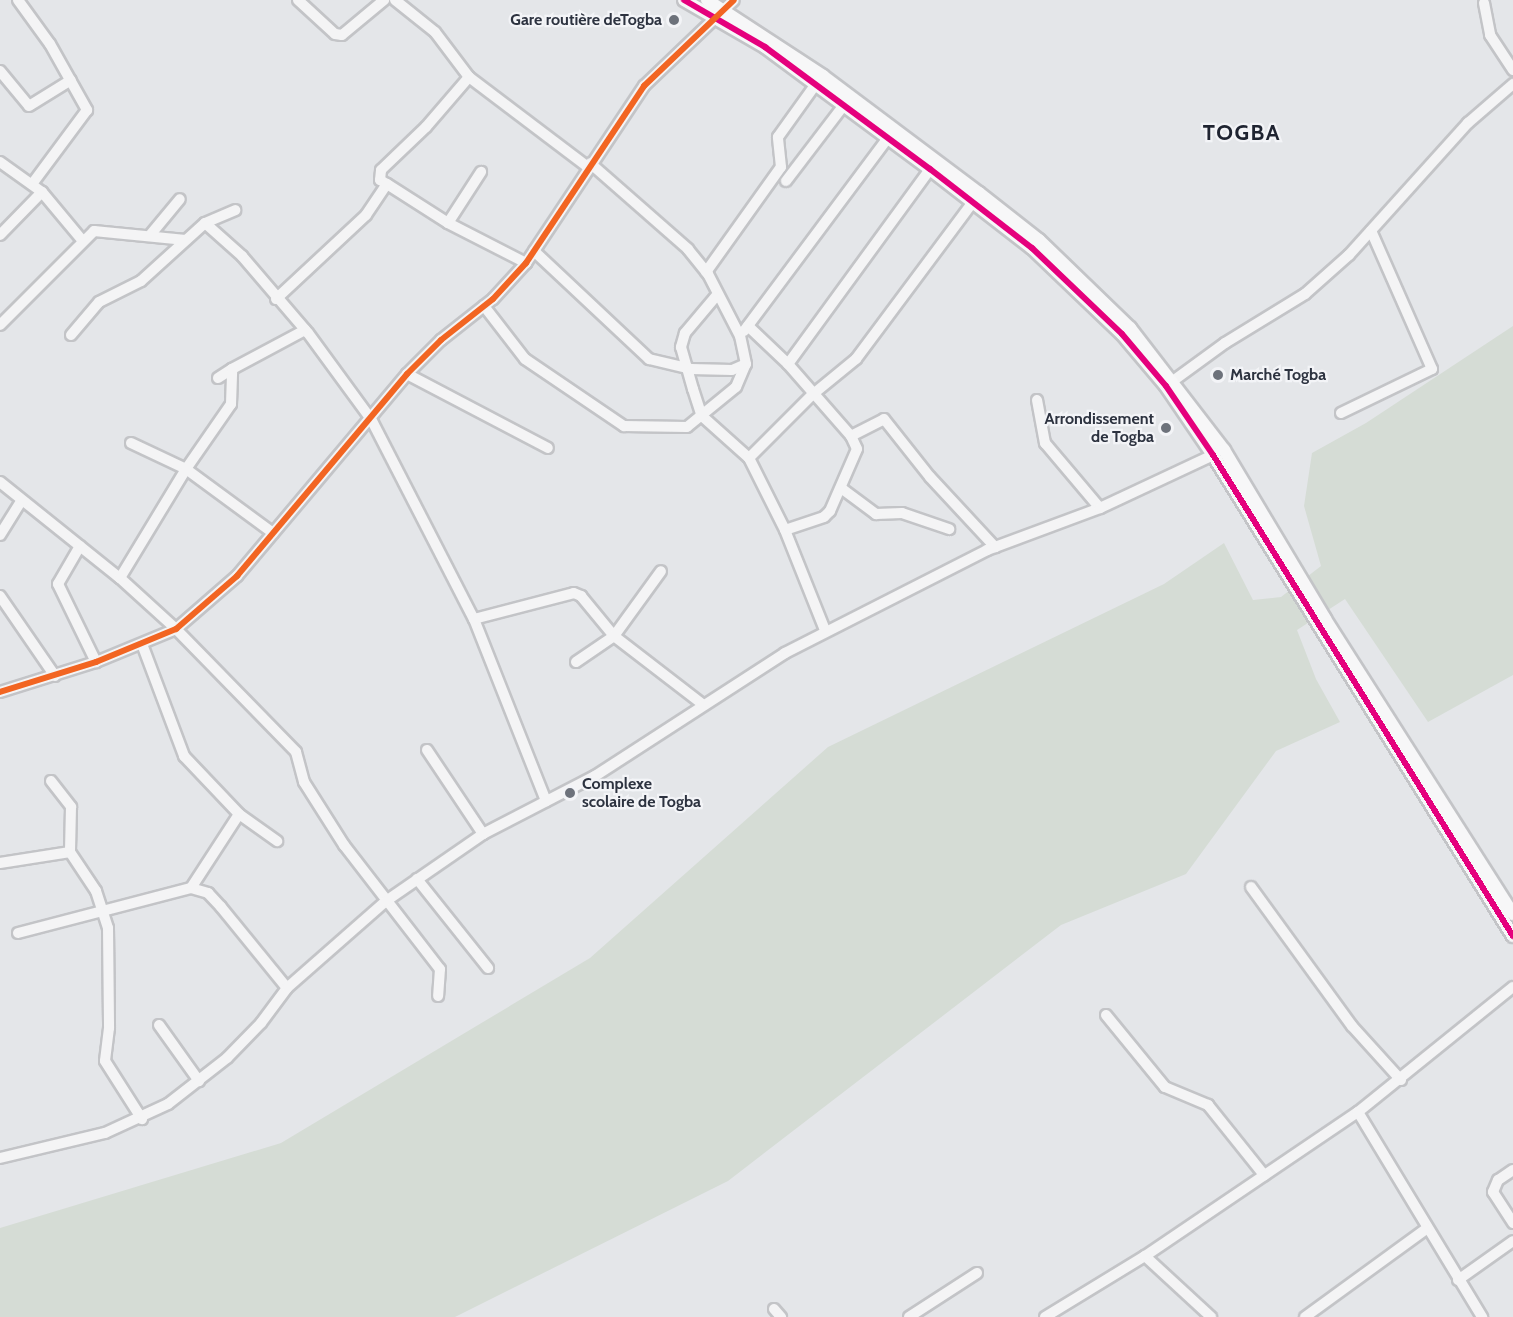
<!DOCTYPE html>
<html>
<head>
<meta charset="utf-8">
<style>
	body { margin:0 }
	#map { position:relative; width:1513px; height:1317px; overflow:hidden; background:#e4e6e9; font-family:Cabin,sans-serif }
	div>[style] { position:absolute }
	.green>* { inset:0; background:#d5dcd5 }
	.roads { filter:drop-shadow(2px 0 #c3c4c7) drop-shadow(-2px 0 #c3c4c7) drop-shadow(0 2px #c3c4c7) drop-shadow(0 -2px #c3c4c7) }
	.minor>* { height:10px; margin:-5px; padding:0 5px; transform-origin:5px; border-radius:5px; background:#f4f4f5 }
	.major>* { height:12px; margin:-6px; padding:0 6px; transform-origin:6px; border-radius:6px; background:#f7f7f8 }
	.bus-1>* { height:6px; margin:-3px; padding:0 3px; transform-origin:3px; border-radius:3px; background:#e5007d }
	.bus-2>* { height:6px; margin:-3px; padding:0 3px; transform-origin:3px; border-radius:3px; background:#f26522 }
	.dots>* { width:16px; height:16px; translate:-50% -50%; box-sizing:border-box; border:3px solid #f3f4f7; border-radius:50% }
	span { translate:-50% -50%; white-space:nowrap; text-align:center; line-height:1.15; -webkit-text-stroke:4.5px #f3f4f7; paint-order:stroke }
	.poi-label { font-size:16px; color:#2d3340; font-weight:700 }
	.right { translate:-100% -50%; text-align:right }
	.left { translate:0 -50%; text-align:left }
	.district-label { font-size:22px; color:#1f2431; font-weight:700; letter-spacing:1.5px }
</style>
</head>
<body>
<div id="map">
	<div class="green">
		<i style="clip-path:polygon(1513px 326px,1513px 675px,1428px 722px,1345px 599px,1297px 630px,1316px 679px,1340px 722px,1276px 751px,1186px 874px,1061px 925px,728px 1181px,455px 1317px,0 1317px,0 1228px,281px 1143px,590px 958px,828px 747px,1164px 584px,1224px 543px,1253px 600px,1281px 597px,1321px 566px,1304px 506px,1312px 453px,1366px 423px)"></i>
	</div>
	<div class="roads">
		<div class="minor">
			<i style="left:18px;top:0;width:54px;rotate:54deg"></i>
			<i style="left:50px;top:44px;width:76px;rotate:60.7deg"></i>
			<i style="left:87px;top:110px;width:92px;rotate:126.6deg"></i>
			<i style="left:298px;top:0;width:50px;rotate:42.6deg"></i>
			<i style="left:335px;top:34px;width:7px;rotate:8deg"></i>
			<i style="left:342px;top:35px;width:55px;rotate:-39.8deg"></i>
			<i style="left:395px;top:0;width:51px;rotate:38.7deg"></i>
			<i style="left:435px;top:32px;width:56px;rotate:52.9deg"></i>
			<i style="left:469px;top:77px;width:149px;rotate:37.1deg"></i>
			<i style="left:1484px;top:3px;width:33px;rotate:79deg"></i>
			<i style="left:1490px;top:35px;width:42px;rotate:56.7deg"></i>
			<i style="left:0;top:71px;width:45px;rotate:50.4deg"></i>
			<i style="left:29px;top:106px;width:49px;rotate:-31.8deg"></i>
			<i style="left:0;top:162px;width:52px;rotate:35.5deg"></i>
			<i style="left:42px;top:192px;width:62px;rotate:50.2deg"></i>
			<i style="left:786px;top:181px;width:96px;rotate:-52.7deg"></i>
			<i style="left:387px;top:184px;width:72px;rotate:32.6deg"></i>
			<i style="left:448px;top:223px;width:88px;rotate:27.1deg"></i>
			<i style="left:205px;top:223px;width:50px;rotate:41.7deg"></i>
			<i style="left:242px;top:256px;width:101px;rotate:49.4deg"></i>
			<i style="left:308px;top:333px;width:107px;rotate:53.8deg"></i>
			<i style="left:371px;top:419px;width:225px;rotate:62.8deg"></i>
			<i style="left:474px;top:619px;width:196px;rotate:68.4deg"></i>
			<i style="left:448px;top:223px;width:61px;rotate:-57.1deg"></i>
			<i style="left:151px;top:234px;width:45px;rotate:-50.4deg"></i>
			<i style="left:0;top:235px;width:60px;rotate:-45.7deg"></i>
			<i style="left:534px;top:251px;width:158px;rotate:43.2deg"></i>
			<i style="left:649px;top:359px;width:43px;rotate:13.4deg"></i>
			<i style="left:691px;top:369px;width:41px;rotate:1.4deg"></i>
			<i style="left:732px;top:370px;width:15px;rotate:-23deg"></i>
			<i style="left:706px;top:272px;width:129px;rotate:-54.5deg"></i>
			<i style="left:781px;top:167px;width:30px;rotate:-96deg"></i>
			<i style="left:778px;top:137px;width:65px;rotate:-54.4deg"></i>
			<i style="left:717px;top:295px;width:50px;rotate:130.1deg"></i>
			<i style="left:685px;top:333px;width:15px;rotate:106deg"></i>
			<i style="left:681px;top:347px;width:44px;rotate:74.1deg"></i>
			<i style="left:693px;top:389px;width:28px;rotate:72deg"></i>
			<i style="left:702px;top:416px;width:63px;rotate:41.8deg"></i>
			<i style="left:749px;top:458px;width:80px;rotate:63.4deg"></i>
			<i style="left:785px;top:530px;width:108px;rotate:68.2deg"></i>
			<i style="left:276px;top:299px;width:123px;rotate:-43deg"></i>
			<i style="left:366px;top:215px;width:37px;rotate:-56deg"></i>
			<i style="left:387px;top:184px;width:8px;rotate:-150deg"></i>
			<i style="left:380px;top:180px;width:10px;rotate:-84deg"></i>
			<i style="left:381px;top:170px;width:62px;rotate:-43.7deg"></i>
			<i style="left:426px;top:127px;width:66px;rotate:-49.3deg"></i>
			<i style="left:484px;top:306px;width:67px;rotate:52.3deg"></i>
			<i style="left:525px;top:359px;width:120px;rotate:34.1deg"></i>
			<i style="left:624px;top:426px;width:63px;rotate:0.9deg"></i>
			<i style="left:687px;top:427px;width:63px;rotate:-39.2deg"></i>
			<i style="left:736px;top:387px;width:25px;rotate:-67deg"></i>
			<i style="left:746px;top:364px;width:29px;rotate:-102deg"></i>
			<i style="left:740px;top:336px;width:70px;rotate:-117.3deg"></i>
			<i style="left:708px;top:274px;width:32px;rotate:-129deg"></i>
			<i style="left:688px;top:249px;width:130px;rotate:-138.7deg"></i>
			<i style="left:0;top:325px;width:133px;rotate:-45deg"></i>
			<i style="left:94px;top:231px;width:92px;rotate:5.6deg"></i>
			<i style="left:748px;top:326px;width:55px;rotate:43.5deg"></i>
			<i style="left:788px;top:364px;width:96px;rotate:48.8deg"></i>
			<i style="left:851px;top:436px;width:14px;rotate:65deg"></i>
			<i style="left:857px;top:449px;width:68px;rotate:113.5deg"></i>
			<i style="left:830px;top:511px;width:8px;rotate:135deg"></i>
			<i style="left:824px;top:517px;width:41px;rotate:161.6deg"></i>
			<i style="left:744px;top:331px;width:241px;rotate:-53.3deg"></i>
			<i style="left:71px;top:335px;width:43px;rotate:-49.7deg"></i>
			<i style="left:99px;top:302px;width:47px;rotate:-26.6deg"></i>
			<i style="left:141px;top:281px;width:86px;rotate:-42.2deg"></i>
			<i style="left:205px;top:223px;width:33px;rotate:-23deg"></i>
			<i style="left:788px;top:364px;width:241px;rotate:-53.9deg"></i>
			<i style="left:407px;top:374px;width:159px;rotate:27.7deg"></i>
			<i style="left:218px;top:378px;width:17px;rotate:-33deg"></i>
			<i style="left:1166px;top:386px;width:73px;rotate:-36.1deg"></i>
			<i style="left:1225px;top:343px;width:94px;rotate:-31.5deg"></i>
			<i style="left:1305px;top:294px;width:59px;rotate:-41.6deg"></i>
			<i style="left:1349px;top:255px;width:178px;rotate:-48deg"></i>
			<i style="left:1468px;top:123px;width:60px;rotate:-40.9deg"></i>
			<i style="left:1037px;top:400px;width:44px;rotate:79.5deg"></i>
			<i style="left:1045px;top:443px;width:85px;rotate:49.8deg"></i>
			<i style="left:1341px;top:413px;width:101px;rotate:-25.8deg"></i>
			<i style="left:1432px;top:369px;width:151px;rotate:-113.8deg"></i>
			<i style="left:851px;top:436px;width:37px;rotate:-27deg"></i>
			<i style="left:884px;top:419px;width:74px;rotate:51.6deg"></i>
			<i style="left:930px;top:477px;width:96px;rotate:47.1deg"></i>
			<i style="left:131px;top:443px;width:61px;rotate:25.3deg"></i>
			<i style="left:186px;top:469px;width:108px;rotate:36.3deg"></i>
			<i style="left:749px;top:458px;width:89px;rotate:-45deg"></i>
			<i style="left:812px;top:395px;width:57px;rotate:-39.3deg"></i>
			<i style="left:856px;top:359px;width:196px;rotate:-53.3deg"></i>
			<i style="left:0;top:482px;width:154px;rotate:38.7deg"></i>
			<i style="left:120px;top:578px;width:76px;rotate:42.3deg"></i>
			<i style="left:176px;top:629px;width:172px;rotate:45.7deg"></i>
			<i style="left:296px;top:752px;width:31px;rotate:75deg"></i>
			<i style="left:304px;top:782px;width:75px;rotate:57.6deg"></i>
			<i style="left:344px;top:845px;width:157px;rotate:52.3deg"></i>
			<i style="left:440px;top:969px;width:27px;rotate:94deg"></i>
			<i style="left:841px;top:488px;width:44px;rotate:36.6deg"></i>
			<i style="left:876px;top:514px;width:26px;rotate:-2deg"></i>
			<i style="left:902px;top:513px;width:50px;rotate:18.8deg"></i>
			<i style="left:0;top:535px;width:39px;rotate:-58deg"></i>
			<i style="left:80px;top:546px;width:44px;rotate:120.1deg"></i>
			<i style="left:58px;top:584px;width:87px;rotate:64deg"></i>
			<i style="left:120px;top:578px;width:127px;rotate:-58.8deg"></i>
			<i style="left:186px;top:469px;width:79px;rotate:-55.3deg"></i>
			<i style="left:231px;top:404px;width:35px;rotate:-88deg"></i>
			<i style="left:232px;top:369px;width:83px;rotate:-28.1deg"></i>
			<i style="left:0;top:596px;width:97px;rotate:55.5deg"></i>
			<i style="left:474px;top:619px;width:103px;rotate:-14.6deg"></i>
			<i style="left:574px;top:593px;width:8px;rotate:23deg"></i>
			<i style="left:581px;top:596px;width:52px;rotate:50.5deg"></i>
			<i style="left:614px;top:636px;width:110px;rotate:37.6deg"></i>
			<i style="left:142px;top:644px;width:120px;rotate:69.4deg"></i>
			<i style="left:184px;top:756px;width:80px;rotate:46.5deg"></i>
			<i style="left:239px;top:814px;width:47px;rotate:35.4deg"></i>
			<i style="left:576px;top:662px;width:46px;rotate:-34.4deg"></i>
			<i style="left:614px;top:636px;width:80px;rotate:-54.1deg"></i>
			<i style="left:0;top:692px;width:101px;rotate:-17.4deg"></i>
			<i style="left:96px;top:662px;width:87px;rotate:-22.4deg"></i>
			<i style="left:176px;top:629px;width:81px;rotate:-41deg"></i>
			<i style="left:237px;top:576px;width:264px;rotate:-49.9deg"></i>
			<i style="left:407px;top:374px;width:48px;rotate:-45deg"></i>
			<i style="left:441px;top:340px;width:66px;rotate:-38.3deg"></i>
			<i style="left:493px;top:299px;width:49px;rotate:-47.5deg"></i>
			<i style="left:526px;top:263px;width:213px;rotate:-56.3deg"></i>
			<i style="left:644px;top:86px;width:124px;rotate:-43.7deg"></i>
			<i style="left:427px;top:750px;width:101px;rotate:56.3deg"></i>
			<i style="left:51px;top:781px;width:33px;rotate:52deg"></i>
			<i style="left:71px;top:807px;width:45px;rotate:91.3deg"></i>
			<i style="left:70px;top:852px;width:47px;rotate:56.3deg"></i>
			<i style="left:96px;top:891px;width:39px;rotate:72deg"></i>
			<i style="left:108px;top:928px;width:100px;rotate:89.4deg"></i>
			<i style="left:109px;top:1028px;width:33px;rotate:97deg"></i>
			<i style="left:105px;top:1061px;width:69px;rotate:57.5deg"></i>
			<i style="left:0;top:863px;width:71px;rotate:-8.9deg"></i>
			<i style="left:417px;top:879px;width:114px;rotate:51.4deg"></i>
			<i style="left:1251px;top:887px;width:172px;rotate:54deg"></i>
			<i style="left:1352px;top:1026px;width:73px;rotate:47.8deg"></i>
			<i style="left:191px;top:888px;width:88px;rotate:-57deg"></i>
			<i style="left:18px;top:933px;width:179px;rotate:-14.6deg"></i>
			<i style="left:191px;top:888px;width:18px;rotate:16deg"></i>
			<i style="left:208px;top:893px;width:19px;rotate:47deg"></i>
			<i style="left:221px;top:907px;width:104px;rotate:50.8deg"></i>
			<i style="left:1106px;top:1015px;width:93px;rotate:50.7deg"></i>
			<i style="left:1165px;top:1087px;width:47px;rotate:22.7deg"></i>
			<i style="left:1208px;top:1105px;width:90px;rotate:51.3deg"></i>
			<i style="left:159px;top:1025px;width:69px;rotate:54.5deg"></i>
			<i style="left:1358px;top:1112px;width:240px;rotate:58.8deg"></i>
			<i style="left:0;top:1158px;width:108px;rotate:-13.4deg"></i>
			<i style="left:105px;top:1133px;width:69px;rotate:-24.7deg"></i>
			<i style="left:168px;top:1104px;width:75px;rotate:-37.9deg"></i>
			<i style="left:227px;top:1058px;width:49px;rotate:-45.8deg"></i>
			<i style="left:261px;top:1023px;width:44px;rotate:-53.4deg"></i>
			<i style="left:287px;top:988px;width:132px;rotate:-41.3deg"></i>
			<i style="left:386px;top:901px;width:118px;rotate:-34.6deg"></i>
			<i style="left:483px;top:834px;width:126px;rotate:-27.4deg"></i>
			<i style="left:595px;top:776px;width:226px;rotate:-32.9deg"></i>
			<i style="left:785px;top:653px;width:227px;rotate:-27deg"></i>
			<i style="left:987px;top:550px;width:121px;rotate:-20.4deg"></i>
			<i style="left:1100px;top:508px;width:125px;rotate:-25.1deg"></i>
			<i style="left:1513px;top:1170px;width:18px;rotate:146deg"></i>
			<i style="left:1498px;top:1180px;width:13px;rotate:113deg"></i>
			<i style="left:1493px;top:1192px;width:37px;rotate:57deg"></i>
			<i style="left:1145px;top:1256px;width:90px;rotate:42.7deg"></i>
			<i style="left:1458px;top:1280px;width:67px;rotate:-35.3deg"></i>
			<i style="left:774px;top:1309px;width:11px;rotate:49deg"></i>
			<i style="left:909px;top:1317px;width:81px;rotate:-32.9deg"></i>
			<i style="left:1045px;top:1317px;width:117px;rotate:-31.4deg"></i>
			<i style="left:1145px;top:1256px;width:257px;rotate:-34.1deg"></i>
			<i style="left:1358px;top:1112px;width:199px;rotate:-38.9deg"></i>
			<i style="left:1305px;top:1317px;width:150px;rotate:-36deg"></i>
		</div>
		<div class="major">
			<i style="left:684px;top:0;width:94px;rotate:30.1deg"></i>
			<i style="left:765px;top:47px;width:205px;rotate:36.5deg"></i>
			<i style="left:930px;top:169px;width:129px;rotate:37.8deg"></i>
			<i style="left:1032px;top:248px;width:124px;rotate:43.7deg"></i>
			<i style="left:1122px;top:334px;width:68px;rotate:49.8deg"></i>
			<i style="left:1166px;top:386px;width:83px;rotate:55.7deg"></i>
			<i style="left:1213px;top:455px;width:567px;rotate:58.05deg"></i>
			<i style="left:707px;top:0;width:139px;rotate:33.2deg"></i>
			<i style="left:823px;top:76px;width:195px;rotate:36.9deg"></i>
			<i style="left:979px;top:193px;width:76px;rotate:38.1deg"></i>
			<i style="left:1039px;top:240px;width:127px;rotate:44deg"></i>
			<i style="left:1130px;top:328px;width:154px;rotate:52.4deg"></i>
			<i style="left:1224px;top:450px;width:197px;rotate:59.1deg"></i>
			<i style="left:1325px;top:619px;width:350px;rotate:57.5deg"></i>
		</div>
	</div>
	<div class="bus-1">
		<i style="left:684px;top:0;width:94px;rotate:30.1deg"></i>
		<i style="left:765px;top:47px;width:205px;rotate:36.5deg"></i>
		<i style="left:930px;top:169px;width:129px;rotate:37.8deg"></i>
		<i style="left:1032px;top:248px;width:124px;rotate:43.7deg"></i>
		<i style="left:1122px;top:334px;width:68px;rotate:49.8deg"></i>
		<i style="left:1166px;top:386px;width:83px;rotate:55.7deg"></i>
		<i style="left:1213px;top:455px;width:567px;rotate:58.05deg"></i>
	</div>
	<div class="bus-2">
		<i style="left:0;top:692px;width:101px;rotate:-17.4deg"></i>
		<i style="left:96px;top:662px;width:87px;rotate:-22.4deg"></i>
		<i style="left:176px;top:629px;width:81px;rotate:-41deg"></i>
		<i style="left:237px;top:576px;width:264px;rotate:-49.9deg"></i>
		<i style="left:407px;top:374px;width:48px;rotate:-45deg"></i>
		<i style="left:441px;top:340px;width:66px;rotate:-38.3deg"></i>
		<i style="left:493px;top:299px;width:49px;rotate:-47.5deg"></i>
		<i style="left:526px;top:263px;width:213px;rotate:-56.3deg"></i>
		<i style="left:644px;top:86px;width:124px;rotate:-43.7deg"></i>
	</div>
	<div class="dots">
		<i style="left:674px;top:20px;background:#6d727b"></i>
		<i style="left:1218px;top:375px;background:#6d727b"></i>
		<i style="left:1166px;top:428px;background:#6d727b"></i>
		<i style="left:570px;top:793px;background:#6d727b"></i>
	</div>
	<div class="poi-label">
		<span class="right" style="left:662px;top:20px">Gare routière deTogba</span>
		<span class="left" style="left:1230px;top:375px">Marché Togba</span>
		<span class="right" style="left:1154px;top:428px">Arrondissement<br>de Togba</span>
		<span class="left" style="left:582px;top:793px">Complexe<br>scolaire de Togba</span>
	</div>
	<div class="district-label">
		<span style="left:1242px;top:133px">TOGBA</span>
	</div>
</div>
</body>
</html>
